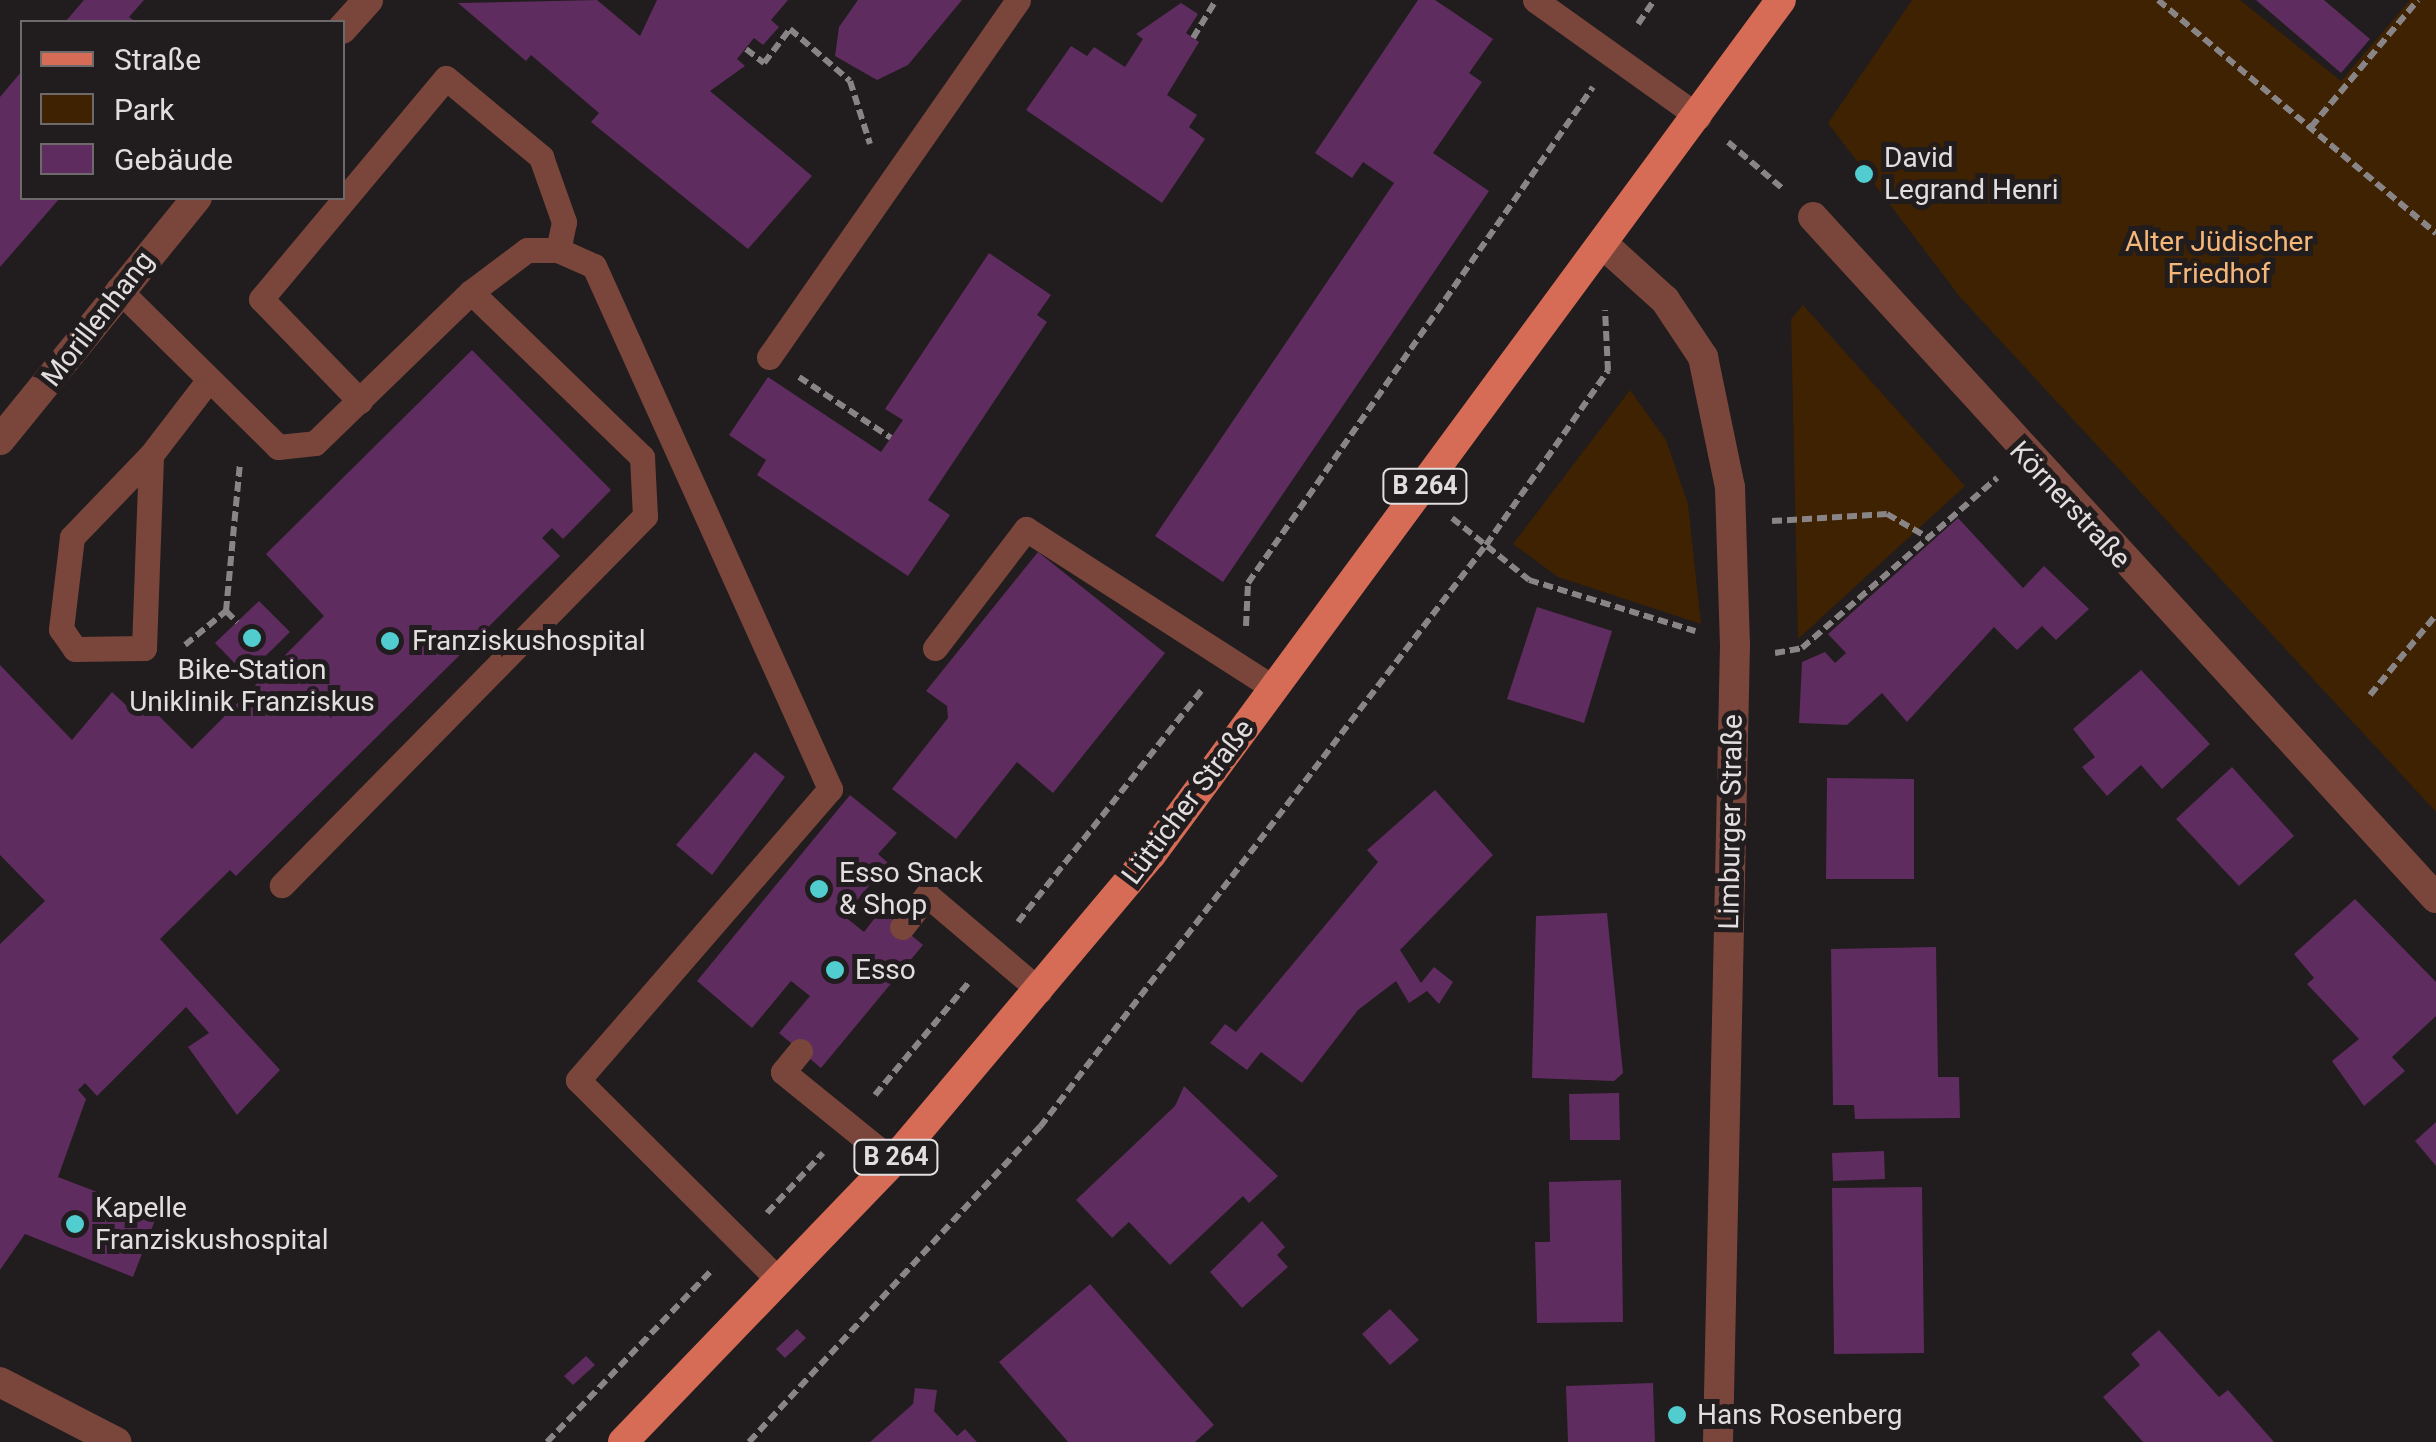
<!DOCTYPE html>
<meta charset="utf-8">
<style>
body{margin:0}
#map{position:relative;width:2436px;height:1442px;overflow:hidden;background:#211c1d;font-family:Roboto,sans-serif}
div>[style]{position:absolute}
.green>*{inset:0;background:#3e2202}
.building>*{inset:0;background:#5f2c5f}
.path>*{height:6px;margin-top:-3px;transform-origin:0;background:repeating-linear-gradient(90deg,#898586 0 10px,transparent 0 15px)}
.lane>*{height:25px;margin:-12.5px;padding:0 12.5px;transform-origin:12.5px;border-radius:12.5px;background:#7a463b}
.street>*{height:30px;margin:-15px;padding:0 15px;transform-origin:15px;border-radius:15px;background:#7a463b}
.primary>*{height:30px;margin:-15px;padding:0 15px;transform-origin:15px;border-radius:15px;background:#d66b56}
.dots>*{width:28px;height:28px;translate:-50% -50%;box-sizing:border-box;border:5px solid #211c1d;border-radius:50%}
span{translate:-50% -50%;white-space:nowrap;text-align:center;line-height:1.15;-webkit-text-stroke:10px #211c1d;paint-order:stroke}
.shield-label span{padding:2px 8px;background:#211c1d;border:2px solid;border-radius:8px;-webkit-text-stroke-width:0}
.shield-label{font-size:25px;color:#e2dedf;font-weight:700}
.poi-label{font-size:28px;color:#e2dedf}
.left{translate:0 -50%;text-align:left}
.park-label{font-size:28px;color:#f5b779}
.street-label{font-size:28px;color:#e2dedf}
.legend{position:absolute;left:20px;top:20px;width:325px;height:180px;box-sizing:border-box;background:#211c1d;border:2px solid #6e6a6b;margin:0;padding:12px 18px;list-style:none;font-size:30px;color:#e2dedf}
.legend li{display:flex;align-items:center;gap:20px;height:50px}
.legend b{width:50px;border:2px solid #6e6a6b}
</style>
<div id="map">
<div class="green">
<i style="clip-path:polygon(1912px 0,2240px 0,2341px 81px,2410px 0,2436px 0,2436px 812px,1960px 297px,1828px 123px)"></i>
<i style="clip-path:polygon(1803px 305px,1965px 486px,1798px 639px,1791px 319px)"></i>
<i style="clip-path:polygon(1630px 390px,1666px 440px,1688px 504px,1701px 624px,1558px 577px,1513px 544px)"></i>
</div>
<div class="building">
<i style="clip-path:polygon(84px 0,144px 0,129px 17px,136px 22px,65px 22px)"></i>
<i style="clip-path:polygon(597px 0,640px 36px,657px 0,788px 0,771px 20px,779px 27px,763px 45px,754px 38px,737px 59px,745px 66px,710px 91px,812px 176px,748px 249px,591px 122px,599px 113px,531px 55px,526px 61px,458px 3px)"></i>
<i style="clip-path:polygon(858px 0,962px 0,908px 65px,877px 80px,835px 56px,839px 27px)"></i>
<i style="clip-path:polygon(1418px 0,1435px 0,1493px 39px,1469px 73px,1482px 82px,1433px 153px,1489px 191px,1223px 582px,1155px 536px,1394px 183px,1363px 162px,1352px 178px,1315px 153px)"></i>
<i style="clip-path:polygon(2256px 0,2324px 0,2370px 39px,2341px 73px)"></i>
<i style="clip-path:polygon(1181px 3px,1198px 14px,1186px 33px,1199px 42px,1167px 95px,1197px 115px,1189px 127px,1205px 139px,1162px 203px,1026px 110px,1071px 46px,1087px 56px,1094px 47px,1125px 67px,1143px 39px,1136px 34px)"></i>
<i style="clip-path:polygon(22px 71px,22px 198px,60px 198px,0 267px,0 97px)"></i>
<i style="clip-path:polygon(989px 253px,1051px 295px,1037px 315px,1047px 322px,928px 500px,950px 515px,908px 576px,757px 475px,766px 460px,729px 435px,768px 377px,881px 452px,903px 420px,885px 409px)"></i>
<i style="clip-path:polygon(472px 350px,611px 490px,563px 539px,552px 528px,542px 538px,560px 556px,236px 876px,230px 870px,160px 939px,280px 1070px,237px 1115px,188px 1047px,209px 1033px,186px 1007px,97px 1096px,85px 1083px,78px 1090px,86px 1099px,58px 1177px,157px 1215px,133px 1277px,25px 1234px,0 1270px,0 944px,45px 901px,0 855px,0 665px,72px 740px,112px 692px,128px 707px,140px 697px,192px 749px,324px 616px,266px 554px)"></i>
<i style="clip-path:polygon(1958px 518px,2023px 588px,2044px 566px,2089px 609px,2056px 640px,2042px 626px,2017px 650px,1994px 627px,1907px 722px,1882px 693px,1847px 725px,1799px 723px,1802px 662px,1825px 652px,1835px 663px,1846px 653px,1828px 634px)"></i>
<i style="clip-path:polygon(1038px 552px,1165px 653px,1053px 793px,1017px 762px,956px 839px,892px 789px,948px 718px,947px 706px,926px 691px)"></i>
<i style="clip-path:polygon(259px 601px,290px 632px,246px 675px,215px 643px)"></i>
<i style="clip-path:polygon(1537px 607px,1612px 631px,1584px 723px,1507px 699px)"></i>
<i style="clip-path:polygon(2141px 670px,2210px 744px,2162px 789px,2141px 765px,2107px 796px,2082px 767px,2095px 757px,2073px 729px)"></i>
<i style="clip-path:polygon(755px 752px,785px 777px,712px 875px,676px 845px)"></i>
<i style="clip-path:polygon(2232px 767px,2294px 836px,2239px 886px,2176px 819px)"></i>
<i style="clip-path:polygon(1827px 778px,1914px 779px,1914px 879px,1826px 879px)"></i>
<i style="clip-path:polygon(1435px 790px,1493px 855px,1400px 950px,1421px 983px,1434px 967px,1453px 982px,1439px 1004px,1427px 991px,1409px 1003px,1396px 981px,1358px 1010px,1302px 1083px,1261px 1052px,1247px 1070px,1210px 1043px,1225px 1024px,1236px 1032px,1378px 862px,1367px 850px)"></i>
<i style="clip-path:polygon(850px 795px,897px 833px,878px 854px,888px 863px,844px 916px,864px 932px,881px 910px,923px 945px,821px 1068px,779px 1033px,810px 996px,791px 981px,752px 1028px,697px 981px)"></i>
<i style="clip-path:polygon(2355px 899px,2436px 982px,2436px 1016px,2392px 1057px,2405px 1071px,2364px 1106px,2332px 1061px,2359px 1039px,2307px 984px,2314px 978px,2294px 954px)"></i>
<i style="clip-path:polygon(1607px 913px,1623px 1073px,1614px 1081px,1532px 1078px,1536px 916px)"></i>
<i style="clip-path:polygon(1936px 947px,1938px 1077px,1959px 1077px,1960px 1118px,1855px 1119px,1854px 1105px,1833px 1105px,1831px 949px)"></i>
<i style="clip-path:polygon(1184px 1086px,1278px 1176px,1249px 1203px,1243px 1196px,1170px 1265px,1129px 1222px,1112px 1238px,1076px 1200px,1175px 1106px)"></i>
<i style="clip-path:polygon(1619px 1093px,1620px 1140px,1570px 1140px,1569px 1094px)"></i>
<i style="clip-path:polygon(2436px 1122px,2436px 1166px,2415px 1141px)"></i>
<i style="clip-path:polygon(1884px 1151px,1885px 1179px,1833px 1181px,1832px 1153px)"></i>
<i style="clip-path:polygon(1621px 1180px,1623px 1322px,1537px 1323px,1535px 1242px,1550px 1242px,1549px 1182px)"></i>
<i style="clip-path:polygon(1922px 1187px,1924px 1353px,1834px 1354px,1832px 1188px)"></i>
<i style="clip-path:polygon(1262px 1221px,1285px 1247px,1277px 1255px,1288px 1267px,1242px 1308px,1210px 1272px)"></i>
<i style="clip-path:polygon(1090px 1284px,1214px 1425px,1195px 1442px,1068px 1442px,999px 1362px)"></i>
<i style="clip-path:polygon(1390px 1309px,1419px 1340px,1390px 1365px,1362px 1334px)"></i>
<i style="clip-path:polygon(797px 1329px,806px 1338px,785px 1358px,776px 1349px)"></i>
<i style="clip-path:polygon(2159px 1330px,2219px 1397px,2228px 1390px,2274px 1442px,2143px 1442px,2103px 1397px,2140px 1365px,2131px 1354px)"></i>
<i style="clip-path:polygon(586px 1356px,595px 1365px,573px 1385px,564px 1376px)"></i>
<i style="clip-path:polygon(1653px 1383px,1655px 1442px,1568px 1442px,1566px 1386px)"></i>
<i style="clip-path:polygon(915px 1388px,937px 1390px,934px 1411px,957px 1436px,965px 1429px,977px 1442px,870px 1442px,913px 1404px)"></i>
</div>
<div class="path">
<i style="left:2158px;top:0;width:363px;rotate:40deg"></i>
<i style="left:1638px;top:24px;width:29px;rotate:-56deg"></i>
<i style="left:1193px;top:38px;width:44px;rotate:-58.8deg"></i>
<i style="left:746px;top:49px;width:23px;rotate:38deg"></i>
<i style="left:764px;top:63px;width:43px;rotate:-52.6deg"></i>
<i style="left:790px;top:29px;width:79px;rotate:40.9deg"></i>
<i style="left:850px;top:81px;width:66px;rotate:72.4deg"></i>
<i style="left:2311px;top:127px;width:166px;rotate:-49.9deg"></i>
<i style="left:1728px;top:142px;width:72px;rotate:40.5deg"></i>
<i style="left:799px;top:377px;width:110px;rotate:33.5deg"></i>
<i style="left:1452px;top:518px;width:99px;rotate:38.8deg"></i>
<i style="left:1529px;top:580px;width:174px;rotate:17.1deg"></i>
<i style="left:1772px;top:521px;width:115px;rotate:-3.5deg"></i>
<i style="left:1887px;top:514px;width:46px;rotate:29.9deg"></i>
<i style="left:226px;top:611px;width:16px;rotate:45deg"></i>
<i style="left:1246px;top:626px;width:43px;rotate:-87.3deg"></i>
<i style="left:1248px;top:583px;width:604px;rotate:-55.18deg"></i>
<i style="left:185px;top:645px;width:53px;rotate:-39.7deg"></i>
<i style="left:226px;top:611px;width:149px;rotate:-84.6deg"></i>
<i style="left:1775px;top:653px;width:27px;rotate:-10deg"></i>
<i style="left:1802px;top:648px;width:259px;rotate:-41.1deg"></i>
<i style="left:2370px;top:695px;width:104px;rotate:-50.5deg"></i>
<i style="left:1018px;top:922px;width:298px;rotate:-51.6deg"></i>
<i style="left:875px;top:1095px;width:147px;rotate:-50.2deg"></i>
<i style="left:767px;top:1213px;width:82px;rotate:-47deg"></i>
<i style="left:547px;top:1442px;width:240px;rotate:-46.2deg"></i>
<i style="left:749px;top:1442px;width:429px;rotate:-47.3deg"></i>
<i style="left:1040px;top:1127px;width:733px;rotate:-52.54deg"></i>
<i style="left:1486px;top:545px;width:213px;rotate:-55deg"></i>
<i style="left:1608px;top:371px;width:61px;rotate:-92.8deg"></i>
</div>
<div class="lane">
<i style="left:1535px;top:0;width:201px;rotate:35.5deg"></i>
<i style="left:118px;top:289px;width:225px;rotate:44.6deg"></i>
<i style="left:278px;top:447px;width:37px;rotate:-6deg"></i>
<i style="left:315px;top:443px;width:217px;rotate:-44.1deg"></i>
<i style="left:471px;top:292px;width:238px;rotate:44deg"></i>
<i style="left:642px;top:457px;width:59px;rotate:87.1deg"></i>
<i style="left:645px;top:516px;width:518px;rotate:134.53deg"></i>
<i style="left:471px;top:292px;width:70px;rotate:-36.9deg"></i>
<i style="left:527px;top:250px;width:31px"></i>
<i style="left:558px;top:250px;width:39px;rotate:24deg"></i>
<i style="left:594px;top:266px;width:574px;rotate:65.71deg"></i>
<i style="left:830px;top:789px;width:385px;rotate:130.9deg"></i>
<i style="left:578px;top:1080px;width:284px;rotate:44.9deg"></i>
<i style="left:769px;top:357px;width:435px;rotate:-55.1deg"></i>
<i style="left:360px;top:401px;width:142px;rotate:-134.1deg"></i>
<i style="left:261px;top:299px;width:288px;rotate:-50.1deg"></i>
<i style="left:446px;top:78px;width:124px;rotate:39.7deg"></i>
<i style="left:541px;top:157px;width:69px;rotate:70.5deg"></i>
<i style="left:564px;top:222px;width:29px;rotate:102deg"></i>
<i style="left:151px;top:455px;width:114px;rotate:133.9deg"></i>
<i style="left:72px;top:537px;width:93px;rotate:96.8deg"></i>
<i style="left:61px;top:629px;width:24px;rotate:55deg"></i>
<i style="left:75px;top:649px;width:69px;rotate:-0.8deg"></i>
<i style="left:144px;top:648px;width:193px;rotate:-87.9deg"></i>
<i style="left:151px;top:455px;width:92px;rotate:-52.5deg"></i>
<i style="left:935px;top:648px;width:150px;rotate:-52.6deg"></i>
<i style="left:1026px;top:529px;width:295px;rotate:32.7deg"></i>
<i style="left:902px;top:927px;width:41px;rotate:-52deg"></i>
<i style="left:927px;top:895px;width:148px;rotate:40.3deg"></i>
<i style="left:800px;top:1051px;width:27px;rotate:129deg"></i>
<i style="left:783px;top:1072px;width:141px;rotate:39deg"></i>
</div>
<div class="street">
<i style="left:342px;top:29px;width:39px;rotate:-48deg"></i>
<i style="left:1813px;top:217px;width:923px;rotate:47.55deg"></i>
<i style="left:1603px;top:244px;width:84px;rotate:42.1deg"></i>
<i style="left:1665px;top:300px;width:69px;rotate:56.3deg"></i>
<i style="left:1703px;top:357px;width:133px;rotate:78.3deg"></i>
<i style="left:1730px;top:487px;width:157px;rotate:88.2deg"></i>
<i style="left:1735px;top:644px;width:798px;rotate:91.22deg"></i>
<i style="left:0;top:440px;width:312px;rotate:-50.9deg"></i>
<i style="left:0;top:1382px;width:131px;rotate:27.3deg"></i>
</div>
<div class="primary">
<i style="left:623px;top:1442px;width:390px;rotate:-46.1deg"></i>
<i style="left:893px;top:1161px;width:400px;rotate:-49.9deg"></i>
<i style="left:1151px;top:855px;width:1062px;rotate:-53.62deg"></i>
</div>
<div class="dots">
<i style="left:1864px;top:174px;background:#52cdcf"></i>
<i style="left:252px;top:638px;background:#52cdcf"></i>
<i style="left:390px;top:641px;background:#52cdcf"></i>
<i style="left:819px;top:889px;background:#52cdcf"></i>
<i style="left:835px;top:970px;background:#52cdcf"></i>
<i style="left:75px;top:1224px;background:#52cdcf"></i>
<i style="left:1677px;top:1415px;background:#52cdcf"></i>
</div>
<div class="shield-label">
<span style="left:1425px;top:486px">B 264</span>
<span style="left:896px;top:1157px">B 264</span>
</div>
<div class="poi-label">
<span class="left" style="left:1884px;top:174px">David<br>Legrand Henri</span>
<span class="left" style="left:412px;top:641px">Franziskushospital</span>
<span style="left:252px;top:686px">Bike-Station<br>Uniklinik Franziskus</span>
<span class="left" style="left:839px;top:889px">Esso Snack<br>&amp; Shop</span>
<span class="left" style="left:855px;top:970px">Esso</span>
<span class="left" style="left:95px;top:1224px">Kapelle<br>Franziskushospital</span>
<span class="left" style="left:1697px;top:1415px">Hans Rosenberg</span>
</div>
<div class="park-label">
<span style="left:2219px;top:258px">Alter Jüdischer<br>Friedhof</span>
</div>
<div class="street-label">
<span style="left:98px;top:319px;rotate:-52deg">Morillenhang</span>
<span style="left:2070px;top:505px;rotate:47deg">Körnerstraße</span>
<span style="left:1188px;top:802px;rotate:-53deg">Lütticher Straße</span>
<span style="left:1731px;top:822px;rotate:-89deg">Limburger Straße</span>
</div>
<ul class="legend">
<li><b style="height:12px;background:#d66b56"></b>Straße</li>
<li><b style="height:28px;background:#3e2202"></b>Park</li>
<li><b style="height:28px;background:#5f2c5f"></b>Gebäude</li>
</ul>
</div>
